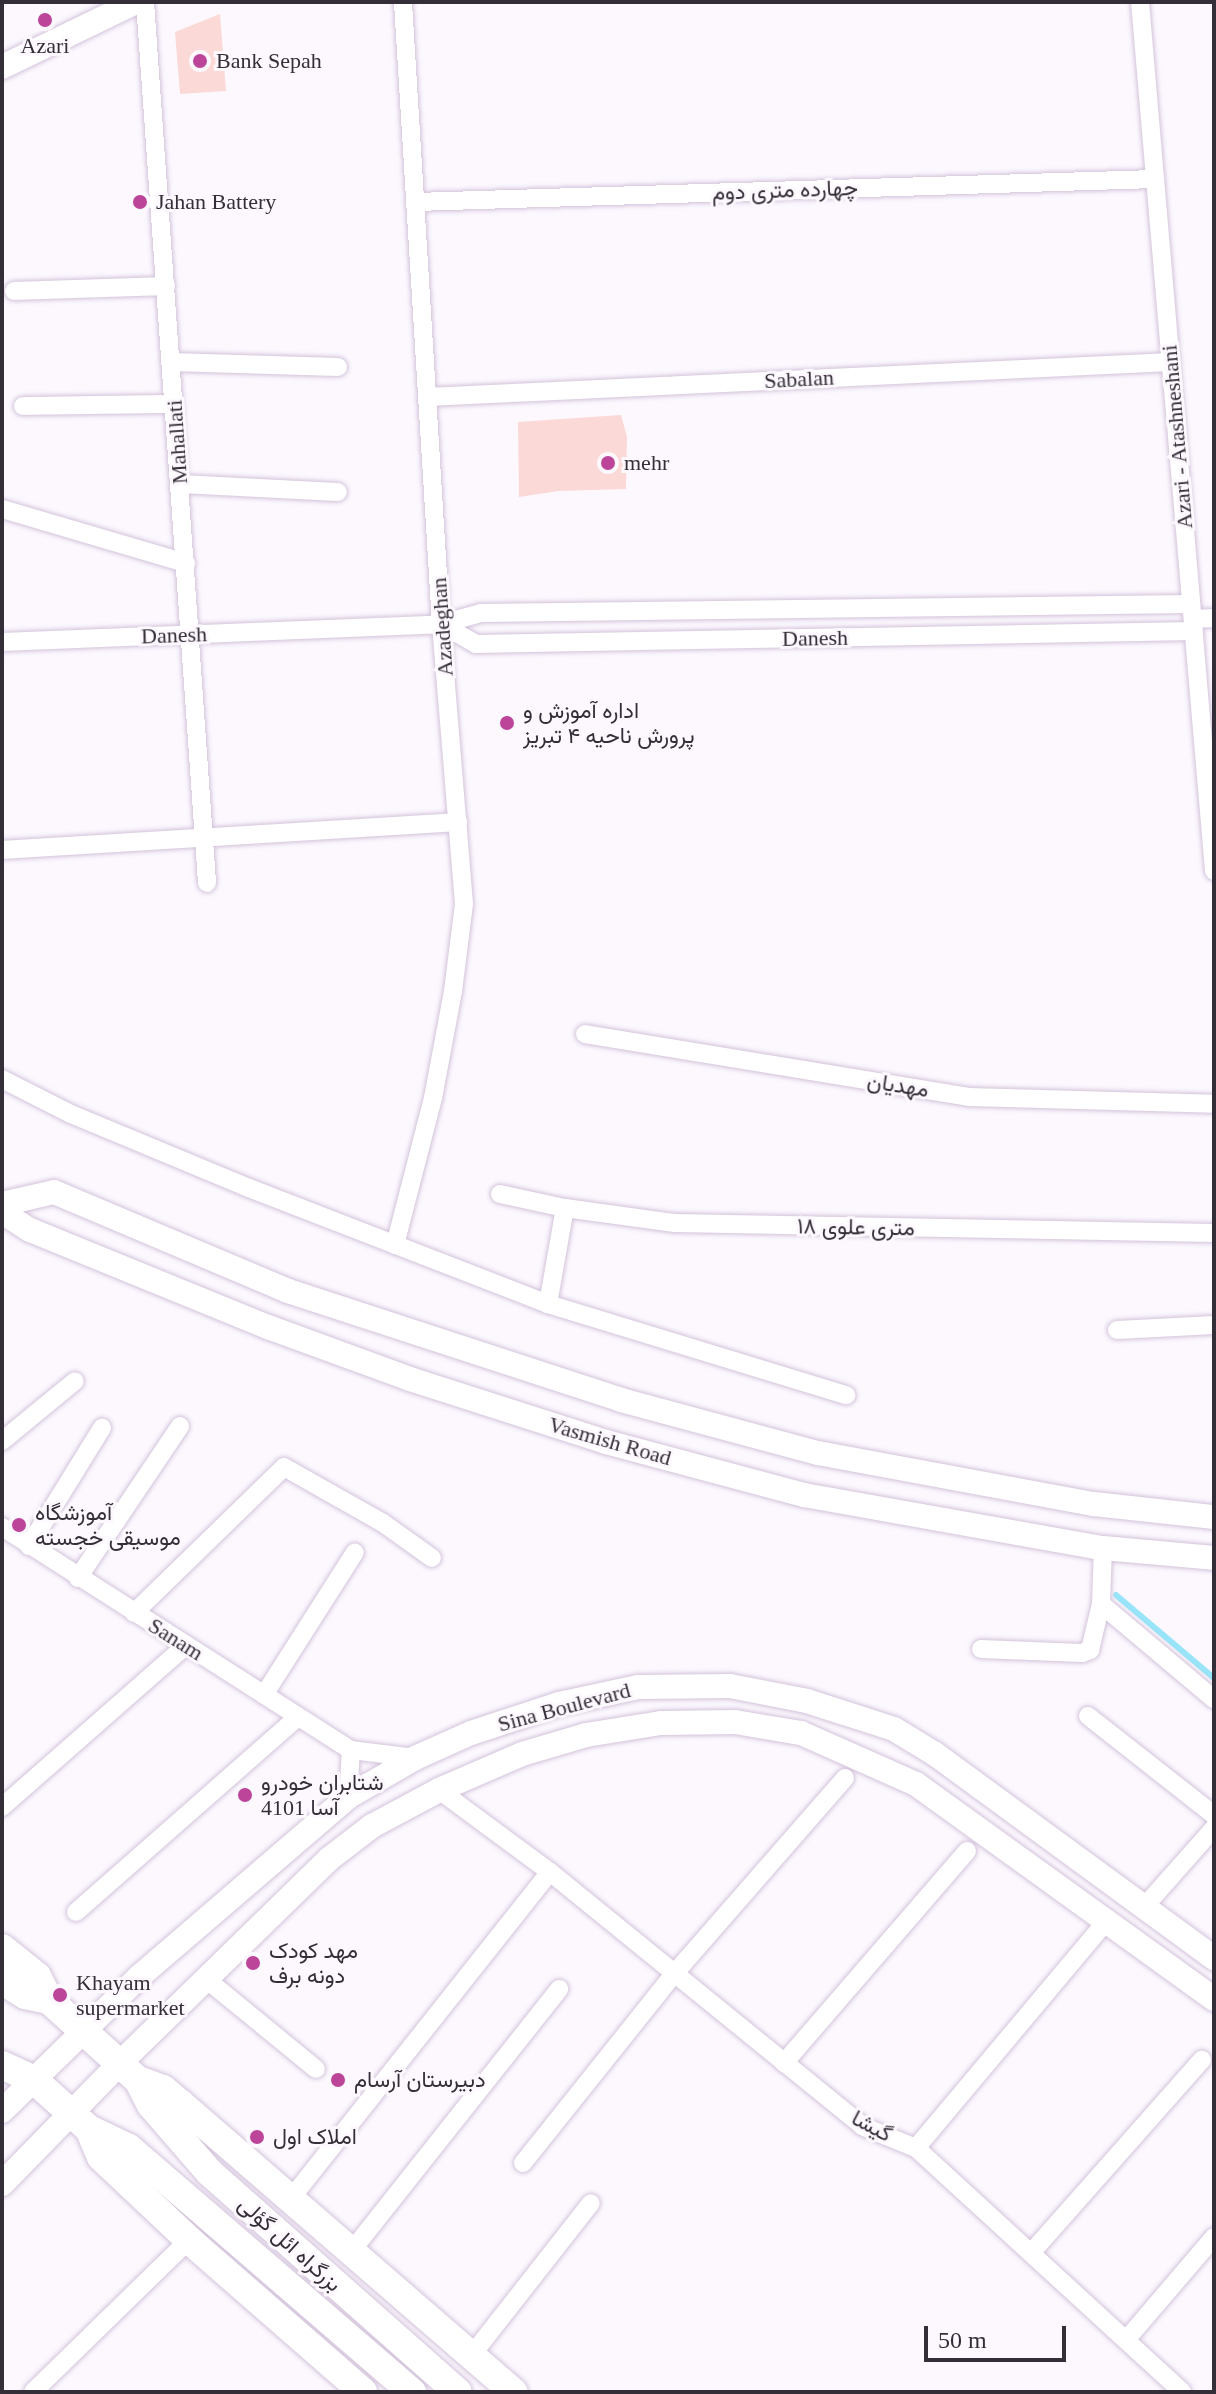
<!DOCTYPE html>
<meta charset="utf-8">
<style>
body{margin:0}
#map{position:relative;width:1216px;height:2394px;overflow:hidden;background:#fcf8fe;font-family:"Times New Roman",Vazirmatn,serif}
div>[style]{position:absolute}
.stream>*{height:6px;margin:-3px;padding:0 3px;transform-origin:3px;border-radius:3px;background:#98e4f8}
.building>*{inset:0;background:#fbd9d7}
.roads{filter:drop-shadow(0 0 2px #d3c3db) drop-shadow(0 0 2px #d3c3db)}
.minor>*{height:18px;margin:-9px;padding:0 9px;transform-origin:9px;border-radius:9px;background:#fff}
.major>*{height:24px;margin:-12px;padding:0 12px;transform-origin:12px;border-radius:12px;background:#fff}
.highway>*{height:28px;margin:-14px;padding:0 14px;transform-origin:14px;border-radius:14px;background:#fff}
.dots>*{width:22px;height:22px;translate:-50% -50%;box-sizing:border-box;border:4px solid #fcf8fe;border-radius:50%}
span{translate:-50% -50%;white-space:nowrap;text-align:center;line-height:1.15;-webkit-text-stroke:6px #fcf8fe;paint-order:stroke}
.poi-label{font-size:22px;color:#342e38}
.left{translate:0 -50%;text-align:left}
.street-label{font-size:22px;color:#342e38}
.frame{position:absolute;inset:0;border:4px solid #342e38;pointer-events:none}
.scale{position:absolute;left:924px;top:2326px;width:142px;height:36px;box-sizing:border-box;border:4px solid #342e38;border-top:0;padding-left:10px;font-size:24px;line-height:28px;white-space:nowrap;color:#342e38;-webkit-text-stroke:6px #fcf8fe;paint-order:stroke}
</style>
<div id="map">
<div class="stream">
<i style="left:1116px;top:1595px;width:128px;rotate:40.3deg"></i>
</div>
<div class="building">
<i style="clip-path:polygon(220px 14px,226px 91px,180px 94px,175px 32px)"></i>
<i style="clip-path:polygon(621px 415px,627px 437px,626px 489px,558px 491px,519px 497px,518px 422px)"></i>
</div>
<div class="roads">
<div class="minor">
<i style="left:145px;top:2px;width:883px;rotate:85.97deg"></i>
<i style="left:1140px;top:2px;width:872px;rotate:85.13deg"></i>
<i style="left:415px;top:202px;width:740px;rotate:-1.78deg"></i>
<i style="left:14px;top:291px;width:152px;rotate:-1.9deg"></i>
<i style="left:171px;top:362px;width:167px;rotate:1.7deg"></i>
<i style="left:427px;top:397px;width:745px;rotate:-2.69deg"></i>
<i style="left:23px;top:406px;width:151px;rotate:-0.8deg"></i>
<i style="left:180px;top:484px;width:158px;rotate:2.9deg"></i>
<i style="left:2px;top:509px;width:192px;rotate:16.4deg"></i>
<i style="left:1193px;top:619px;width:21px;rotate:-3deg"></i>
<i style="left:441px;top:624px;width:40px;rotate:29.7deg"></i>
<i style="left:476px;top:644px;width:718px;rotate:-1.04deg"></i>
<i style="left:2px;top:642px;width:439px;rotate:-2.3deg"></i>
<i style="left:441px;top:624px;width:41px;rotate:-15.4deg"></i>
<i style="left:481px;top:613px;width:710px;rotate:-0.73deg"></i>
<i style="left:2px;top:850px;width:457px;rotate:-3.5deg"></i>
<i style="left:585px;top:1034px;width:389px;rotate:9.3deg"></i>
<i style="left:969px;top:1097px;width:245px;rotate:1.6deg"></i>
<i style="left:2px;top:1079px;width:77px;rotate:26.9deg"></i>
<i style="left:71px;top:1114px;width:193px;rotate:22.6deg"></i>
<i style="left:249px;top:1188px;width:321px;rotate:21.2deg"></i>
<i style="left:548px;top:1304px;width:312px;rotate:17deg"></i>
<i style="left:500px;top:1194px;width:66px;rotate:12.2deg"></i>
<i style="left:565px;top:1208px;width:111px;rotate:7.8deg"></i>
<i style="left:675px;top:1223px;width:539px;rotate:1.06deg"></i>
<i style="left:395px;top:1245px;width:152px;rotate:-75.5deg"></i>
<i style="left:433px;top:1098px;width:109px;rotate:-79.4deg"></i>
<i style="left:453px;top:991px;width:88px;rotate:-82.8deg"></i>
<i style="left:464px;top:904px;width:281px;rotate:-94.7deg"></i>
<i style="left:441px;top:624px;width:623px;rotate:-93.5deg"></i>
<i style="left:548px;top:1304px;width:97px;rotate:-80deg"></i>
<i style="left:1117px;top:1330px;width:97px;rotate:-3deg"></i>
<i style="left:2px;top:1441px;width:94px;rotate:-39.4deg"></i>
<i style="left:2px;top:1527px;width:414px;rotate:32.6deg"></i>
<i style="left:351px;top:1750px;width:64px;rotate:7.1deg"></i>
<i style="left:29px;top:1546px;width:139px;rotate:-58.3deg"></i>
<i style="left:78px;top:1578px;width:183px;rotate:-56.1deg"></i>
<i style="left:1101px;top:1604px;width:148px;rotate:40.1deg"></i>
<i style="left:134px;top:1613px;width:209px;rotate:-44.2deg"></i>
<i style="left:284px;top:1467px;width:114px;rotate:29.5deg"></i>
<i style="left:383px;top:1523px;width:60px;rotate:35.5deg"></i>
<i style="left:981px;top:1649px;width:101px;rotate:2.3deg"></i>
<i style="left:1082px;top:1653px;width:9px;rotate:-21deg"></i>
<i style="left:1090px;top:1650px;width:47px;rotate:-76.6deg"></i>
<i style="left:1101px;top:1604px;width:56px;rotate:-88deg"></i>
<i style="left:264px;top:1695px;width:169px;rotate:-57.5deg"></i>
<i style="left:1088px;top:1716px;width:160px;rotate:38.2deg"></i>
<i style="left:439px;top:1790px;width:138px;rotate:36.5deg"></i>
<i style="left:550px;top:1872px;width:402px;rotate:39.1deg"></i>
<i style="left:862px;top:2126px;width:58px;rotate:22.2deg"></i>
<i style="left:916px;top:2148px;width:361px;rotate:42.5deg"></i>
<i style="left:342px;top:1803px;width:19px;rotate:-69deg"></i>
<i style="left:349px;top:1785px;width:35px;rotate:-87deg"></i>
<i style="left:2px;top:1807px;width:244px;rotate:-41.3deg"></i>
<i style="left:1145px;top:1906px;width:104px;rotate:-48.5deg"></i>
<i style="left:76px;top:1912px;width:295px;rotate:-41.3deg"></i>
<i style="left:206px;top:1979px;width:142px;rotate:39.3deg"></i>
<i style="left:784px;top:2063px;width:280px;rotate:-49.2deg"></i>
<i style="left:916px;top:2148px;width:299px;rotate:-50deg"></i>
<i style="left:523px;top:2163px;width:242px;rotate:-51.4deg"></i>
<i style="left:674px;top:1974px;width:260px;rotate:-48.9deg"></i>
<i style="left:289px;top:2201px;width:420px;rotate:-51.6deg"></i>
<i style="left:350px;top:2253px;width:337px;rotate:-51.6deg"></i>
<i style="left:1031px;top:2253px;width:258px;rotate:-48.5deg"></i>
<i style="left:1126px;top:2340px;width:135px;rotate:-49.5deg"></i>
<i style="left:471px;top:2356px;width:194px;rotate:-51.9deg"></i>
<i style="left:33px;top:2392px;width:218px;rotate:-44.3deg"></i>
</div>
<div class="major">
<i style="left:2px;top:67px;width:149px;rotate:-25.9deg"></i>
<i style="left:2px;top:1204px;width:53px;rotate:-13deg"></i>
<i style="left:54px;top:1192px;width:254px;rotate:22.9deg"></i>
<i style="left:288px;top:1291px;width:350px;rotate:18.1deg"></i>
<i style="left:621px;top:1400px;width:204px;rotate:15.1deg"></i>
<i style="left:818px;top:1453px;width:281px;rotate:10.5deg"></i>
<i style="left:1094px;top:1504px;width:121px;rotate:6.2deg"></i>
<i style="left:2px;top:1212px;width:33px;rotate:33deg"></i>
<i style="left:30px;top:1230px;width:257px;rotate:22.2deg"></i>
<i style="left:268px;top:1327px;width:151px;rotate:20.1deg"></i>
<i style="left:410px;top:1379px;width:206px;rotate:17.8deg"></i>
<i style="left:606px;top:1442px;width:205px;rotate:15deg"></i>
<i style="left:804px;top:1495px;width:304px;rotate:10.1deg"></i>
<i style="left:1103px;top:1548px;width:111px;rotate:5.1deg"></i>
<i style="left:2px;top:2111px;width:193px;rotate:-44.4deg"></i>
<i style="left:140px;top:1976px;width:274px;rotate:-40.7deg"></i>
<i style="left:348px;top:1797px;width:78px;rotate:-30.2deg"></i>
<i style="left:415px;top:1758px;width:61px;rotate:-24.1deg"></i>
<i style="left:471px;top:1733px;width:93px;rotate:-18.2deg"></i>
<i style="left:559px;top:1704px;width:81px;rotate:-12.1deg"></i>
<i style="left:638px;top:1687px;width:92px;rotate:-0.6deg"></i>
<i style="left:730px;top:1686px;width:78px;rotate:11deg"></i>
<i style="left:807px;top:1701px;width:91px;rotate:17.8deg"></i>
<i style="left:894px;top:1729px;width:48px;rotate:31.4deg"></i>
<i style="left:935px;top:1754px;width:346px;rotate:36.2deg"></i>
<i style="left:2px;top:2184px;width:169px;rotate:-45.7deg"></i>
<i style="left:120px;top:2063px;width:292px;rotate:-44.3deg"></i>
<i style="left:329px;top:1859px;width:54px;rotate:-37.5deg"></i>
<i style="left:372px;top:1826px;width:76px;rotate:-28.2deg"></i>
<i style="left:439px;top:1790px;width:90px;rotate:-23.4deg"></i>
<i style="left:522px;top:1754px;width:67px;rotate:-16.5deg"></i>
<i style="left:586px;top:1735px;width:76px;rotate:-9.1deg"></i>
<i style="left:661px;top:1723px;width:74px;rotate:-0.8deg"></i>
<i style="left:735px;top:1722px;width:67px;rotate:9.5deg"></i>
<i style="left:801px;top:1733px;width:126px;rotate:23.9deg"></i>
<i style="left:916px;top:1784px;width:367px;rotate:35.8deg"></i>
</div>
<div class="highway">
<i style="left:2px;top:1948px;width:45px;rotate:38.7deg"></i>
<i style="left:37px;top:1976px;width:27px;rotate:63deg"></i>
<i style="left:49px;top:2000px;width:120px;rotate:42deg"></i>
<i style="left:138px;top:2080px;width:27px;rotate:20deg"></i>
<i style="left:163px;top:2089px;width:23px;rotate:40deg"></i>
<i style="left:181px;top:2104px;width:440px;rotate:40.9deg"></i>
<i style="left:2px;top:1981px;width:27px;rotate:31deg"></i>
<i style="left:25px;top:1995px;width:25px;rotate:12deg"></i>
<i style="left:2px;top:2065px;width:35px;rotate:25deg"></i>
<i style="left:34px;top:2080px;width:74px;rotate:41.7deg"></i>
<i style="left:89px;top:2129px;width:30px;rotate:67deg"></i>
<i style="left:101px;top:2157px;width:121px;rotate:43.3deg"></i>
<i style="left:189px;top:2240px;width:231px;rotate:41.1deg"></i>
<i style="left:138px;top:2080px;width:28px;rotate:63deg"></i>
<i style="left:151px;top:2105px;width:89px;rotate:49.1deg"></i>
<i style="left:209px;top:2172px;width:332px;rotate:41.5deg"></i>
<i style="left:89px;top:2129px;width:44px;rotate:25.4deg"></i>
<i style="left:129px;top:2148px;width:374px;rotate:40.8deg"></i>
</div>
</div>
<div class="dots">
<i style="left:45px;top:20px;background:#bc459a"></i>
<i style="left:200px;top:61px;background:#bc459a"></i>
<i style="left:140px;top:202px;background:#bc459a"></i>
<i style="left:608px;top:463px;background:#bc459a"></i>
<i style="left:507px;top:723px;background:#bc459a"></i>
<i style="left:19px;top:1525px;background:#bc459a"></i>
<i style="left:245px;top:1795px;background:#bc459a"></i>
<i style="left:253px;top:1963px;background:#bc459a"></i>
<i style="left:60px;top:1995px;background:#bc459a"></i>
<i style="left:338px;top:2080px;background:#bc459a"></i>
<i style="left:257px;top:2137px;background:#bc459a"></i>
</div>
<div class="poi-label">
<span style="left:45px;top:46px">Azari</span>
<span class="left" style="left:216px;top:61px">Bank Sepah</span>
<span class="left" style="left:156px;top:202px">Jahan Battery</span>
<span class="left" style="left:624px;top:463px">mehr</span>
<span class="left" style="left:523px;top:723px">اداره آموزش و<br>پرورش ناحیه ۴ تبریز</span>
<span class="left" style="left:35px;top:1525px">آموزشگاه<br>موسیقی خجسته</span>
<span class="left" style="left:261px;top:1795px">شتابران خودرو<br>4101 آسا</span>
<span class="left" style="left:269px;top:1963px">مهد کودک<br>دونه برف</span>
<span class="left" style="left:76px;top:1995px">Khayam<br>supermarket</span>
<span class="left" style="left:354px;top:2080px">دبیرستان آرسام</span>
<span class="left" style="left:273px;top:2137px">املاک اول</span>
</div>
<div class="street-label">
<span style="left:785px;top:190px;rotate:-2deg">چهارده متری دوم</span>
<span style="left:799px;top:379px;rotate:-3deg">Sabalan</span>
<span style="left:1177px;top:437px;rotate:-95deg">Azari - Atashneshani</span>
<span style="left:177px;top:442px;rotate:-94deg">Mahallati</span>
<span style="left:442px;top:627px;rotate:-94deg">Azadeghan</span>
<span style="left:174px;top:635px;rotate:-2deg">Danesh</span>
<span style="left:815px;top:638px;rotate:-1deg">Danesh</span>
<span style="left:898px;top:1085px;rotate:9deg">مهدیان</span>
<span style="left:856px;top:1227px;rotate:1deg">۱۸ متری علوی</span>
<span style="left:610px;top:1441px;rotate:16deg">Vasmish Road</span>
<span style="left:176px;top:1639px;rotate:32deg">Sanam</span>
<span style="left:564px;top:1707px;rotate:-15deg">Sina Boulevard</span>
<span style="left:872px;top:2126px;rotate:28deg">گیشا</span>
<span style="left:290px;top:2244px;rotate:42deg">بزرگراه ائل گؤلی</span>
</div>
<div class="frame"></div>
<div class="scale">50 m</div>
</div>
